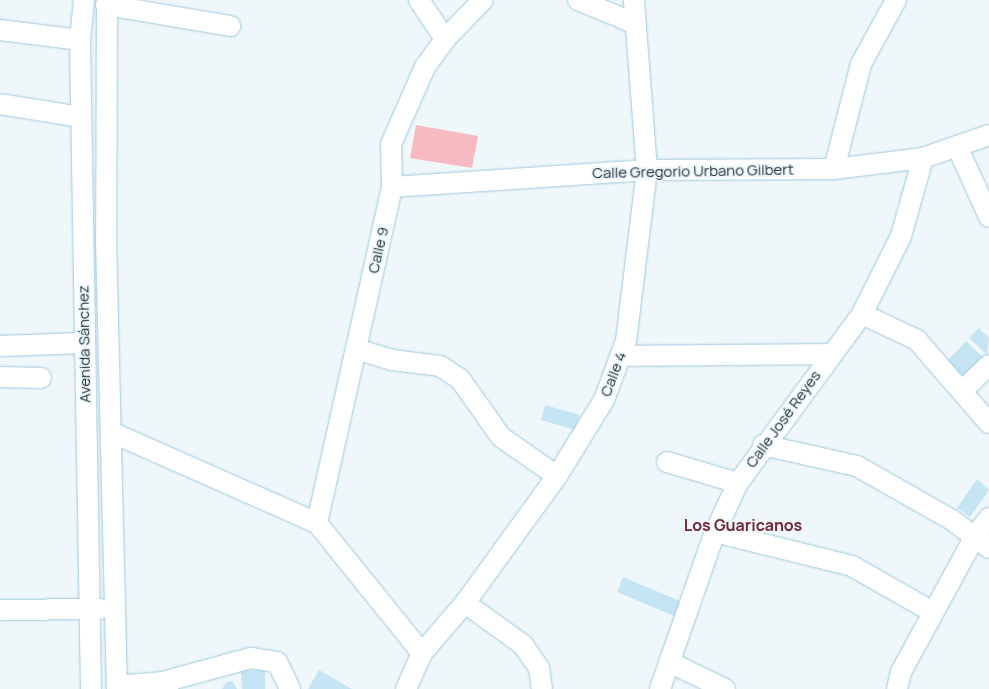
<!DOCTYPE html>
<meta charset="utf-8">
<style>
body{margin:0}
#map{position:relative;width:989px;height:689px;overflow:hidden;background:#eff7fb;font-family:Manrope,sans-serif}
div>[style]{position:absolute}
.green>*{inset:0;background:#f7bac0}
.building>*{inset:0;background:#c5e5f5}
.roads{filter:drop-shadow(0 0 1px #a1c9dc) drop-shadow(0 0 1px #a1c9dc)}
.minor>*{height:20px;margin:-10px;padding:0 10px;transform-origin:10px;border-radius:10px;background:#fff}
span{translate:-50% -50%;white-space:nowrap;text-align:center;line-height:1.15;-webkit-text-stroke:4px #eff7fb;paint-order:stroke}
.street-label{font-size:15px;color:#223239}
.neighbourhood-label{font-size:16px;color:#6f2936;font-weight:700}
</style>
<div id="map">
<div class="green">
<i style="clip-path:polygon(416px 125px,478px 136px,472px 168px,410px 158px)"></i>
</div>
<div class="building">
<i style="clip-path:polygon(979px 328px,989px 338px,987px 355px,969px 338px)"></i>
<i style="clip-path:polygon(966px 341px,984px 358px,965px 378px,947px 361px)"></i>
<i style="clip-path:polygon(545px 405px,580px 415px,576px 430px,541px 420px)"></i>
<i style="clip-path:polygon(977px 479px,989px 490px,970px 517px,957px 508px)"></i>
<i style="clip-path:polygon(623px 577px,680px 601px,674px 616px,617px 592px)"></i>
<i style="clip-path:polygon(265px 670px,265px 689px,242px 689px,241px 671px)"></i>
<i style="clip-path:polygon(319px 670px,352px 689px,308px 689px)"></i>
<i style="clip-path:polygon(232px 681px,237px 689px,222px 689px,226px 682px)"></i>
</div>
<div class="roads">
<div class="minor">
<i style="left:84px;top:0;width:40px;rotate:95.7deg"></i>
<i style="left:80px;top:40px;width:649px;rotate:89.03deg"></i>
<i style="left:107px;top:0;width:240px;rotate:90.2deg"></i>
<i style="left:106px;top:240px;width:449px;rotate:88.6deg"></i>
<i style="left:419px;top:0;width:47px;rotate:56.3deg"></i>
<i style="left:578px;top:0;width:61px;rotate:22.3deg"></i>
<i style="left:106px;top:5px;width:126px;rotate:9.6deg"></i>
<i style="left:0;top:30px;width:81px;rotate:7.1deg"></i>
<i style="left:0;top:104px;width:82px;rotate:9.1deg"></i>
<i style="left:957px;top:146px;width:78px;rotate:65.7deg"></i>
<i style="left:834px;top:169px;width:108px;rotate:-75.6deg"></i>
<i style="left:861px;top:64px;width:73px;rotate:-61.3deg"></i>
<i style="left:392px;top:187px;width:256px;rotate:-3.8deg"></i>
<i style="left:647px;top:170px;width:187px;rotate:-0.3deg"></i>
<i style="left:834px;top:169px;width:90px;rotate:-7deg"></i>
<i style="left:923px;top:158px;width:70px;rotate:-19.2deg"></i>
<i style="left:862px;top:314px;width:61px;rotate:25.3deg"></i>
<i style="left:917px;top:340px;width:110px;rotate:49.1deg"></i>
<i style="left:0;top:346px;width:84px;rotate:-2deg"></i>
<i style="left:356px;top:349px;width:38px;rotate:17deg"></i>
<i style="left:392px;top:360px;width:48px;rotate:7.1deg"></i>
<i style="left:440px;top:366px;width:24px;rotate:33deg"></i>
<i style="left:460px;top:379px;width:71px;rotate:54.7deg"></i>
<i style="left:501px;top:437px;width:68px;rotate:34.9deg"></i>
<i style="left:620px;top:356px;width:210px;rotate:-0.5deg"></i>
<i style="left:0;top:377px;width:41px;rotate:1.4deg"></i>
<i style="left:962px;top:391px;width:37px;rotate:-44deg"></i>
<i style="left:113px;top:433px;width:223px;rotate:23.8deg"></i>
<i style="left:317px;top:523px;width:167px;rotate:51.1deg"></i>
<i style="left:763px;top:445px;width:96px;rotate:12.6deg"></i>
<i style="left:857px;top:466px;width:109px;rotate:29.6deg"></i>
<i style="left:952px;top:520px;width:46px;rotate:37.1deg"></i>
<i style="left:667px;top:462px;width:74px;rotate:16.5deg"></i>
<i style="left:317px;top:523px;width:344px;rotate:-77.4deg"></i>
<i style="left:392px;top:187px;width:43px;rotate:-91.3deg"></i>
<i style="left:391px;top:144px;width:84px;rotate:-66.2deg"></i>
<i style="left:425px;top:67px;width:34px;rotate:-54deg"></i>
<i style="left:445px;top:39px;width:54px;rotate:-45.7deg"></i>
<i style="left:715px;top:532px;width:141px;rotate:13.9deg"></i>
<i style="left:852px;top:566px;width:93px;rotate:29.6deg"></i>
<i style="left:465px;top:603px;width:72px;rotate:35.9deg"></i>
<i style="left:523px;top:645px;width:28px;rotate:55deg"></i>
<i style="left:539px;top:668px;width:21px;rotate:82deg"></i>
<i style="left:0;top:610px;width:100px;rotate:-0.6deg"></i>
<i style="left:669px;top:662px;width:62px;rotate:25.7deg"></i>
<i style="left:163px;top:682px;width:91px;rotate:-15.3deg"></i>
<i style="left:251px;top:658px;width:26px;rotate:9deg"></i>
<i style="left:277px;top:662px;width:30px;rotate:64deg"></i>
<i style="left:117px;top:686px;width:46px;rotate:-5deg"></i>
<i style="left:163px;top:682px;width:9px;rotate:54deg"></i>
<i style="left:406px;top:689px;width:39px;rotate:-66deg"></i>
<i style="left:422px;top:653px;width:66px;rotate:-49.3deg"></i>
<i style="left:465px;top:603px;width:157px;rotate:-54.1deg"></i>
<i style="left:557px;top:476px;width:89px;rotate:-58.3deg"></i>
<i style="left:604px;top:400px;width:63px;rotate:-69.6deg"></i>
<i style="left:626px;top:341px;width:172px;rotate:-83deg"></i>
<i style="left:647px;top:170px;width:170px;rotate:-94.4deg"></i>
<i style="left:660px;top:689px;width:166px;rotate:-70.7deg"></i>
<i style="left:715px;top:532px;width:54px;rotate:-64.9deg"></i>
<i style="left:738px;top:483px;width:210px;rotate:-53.7deg"></i>
<i style="left:862px;top:314px;width:87px;rotate:-63.4deg"></i>
<i style="left:901px;top:236px;width:81px;rotate:-74.2deg"></i>
<i style="left:897px;top:689px;width:17px;rotate:-77deg"></i>
<i style="left:901px;top:672px;width:155px;rotate:-61.4deg"></i>
<i style="left:975px;top:536px;width:23px;rotate:-52deg"></i>
</div>
</div>
<div class="street-label">
<span style="left:693px;top:171px;rotate:-1deg">Calle Gregorio Urbano Gilbert</span>
<span style="left:378px;top:250px;rotate:-77deg">Calle 9</span>
<span style="left:84px;top:344px;rotate:-91deg">Avenida Sánchez</span>
<span style="left:613px;top:374px;rotate:-69deg">Calle 4</span>
<span style="left:783px;top:419px;rotate:-54deg">Calle José Reyes</span>
</div>
<div class="neighbourhood-label">
<span style="left:743px;top:525px">Los Guaricanos</span>
</div>
</div>
